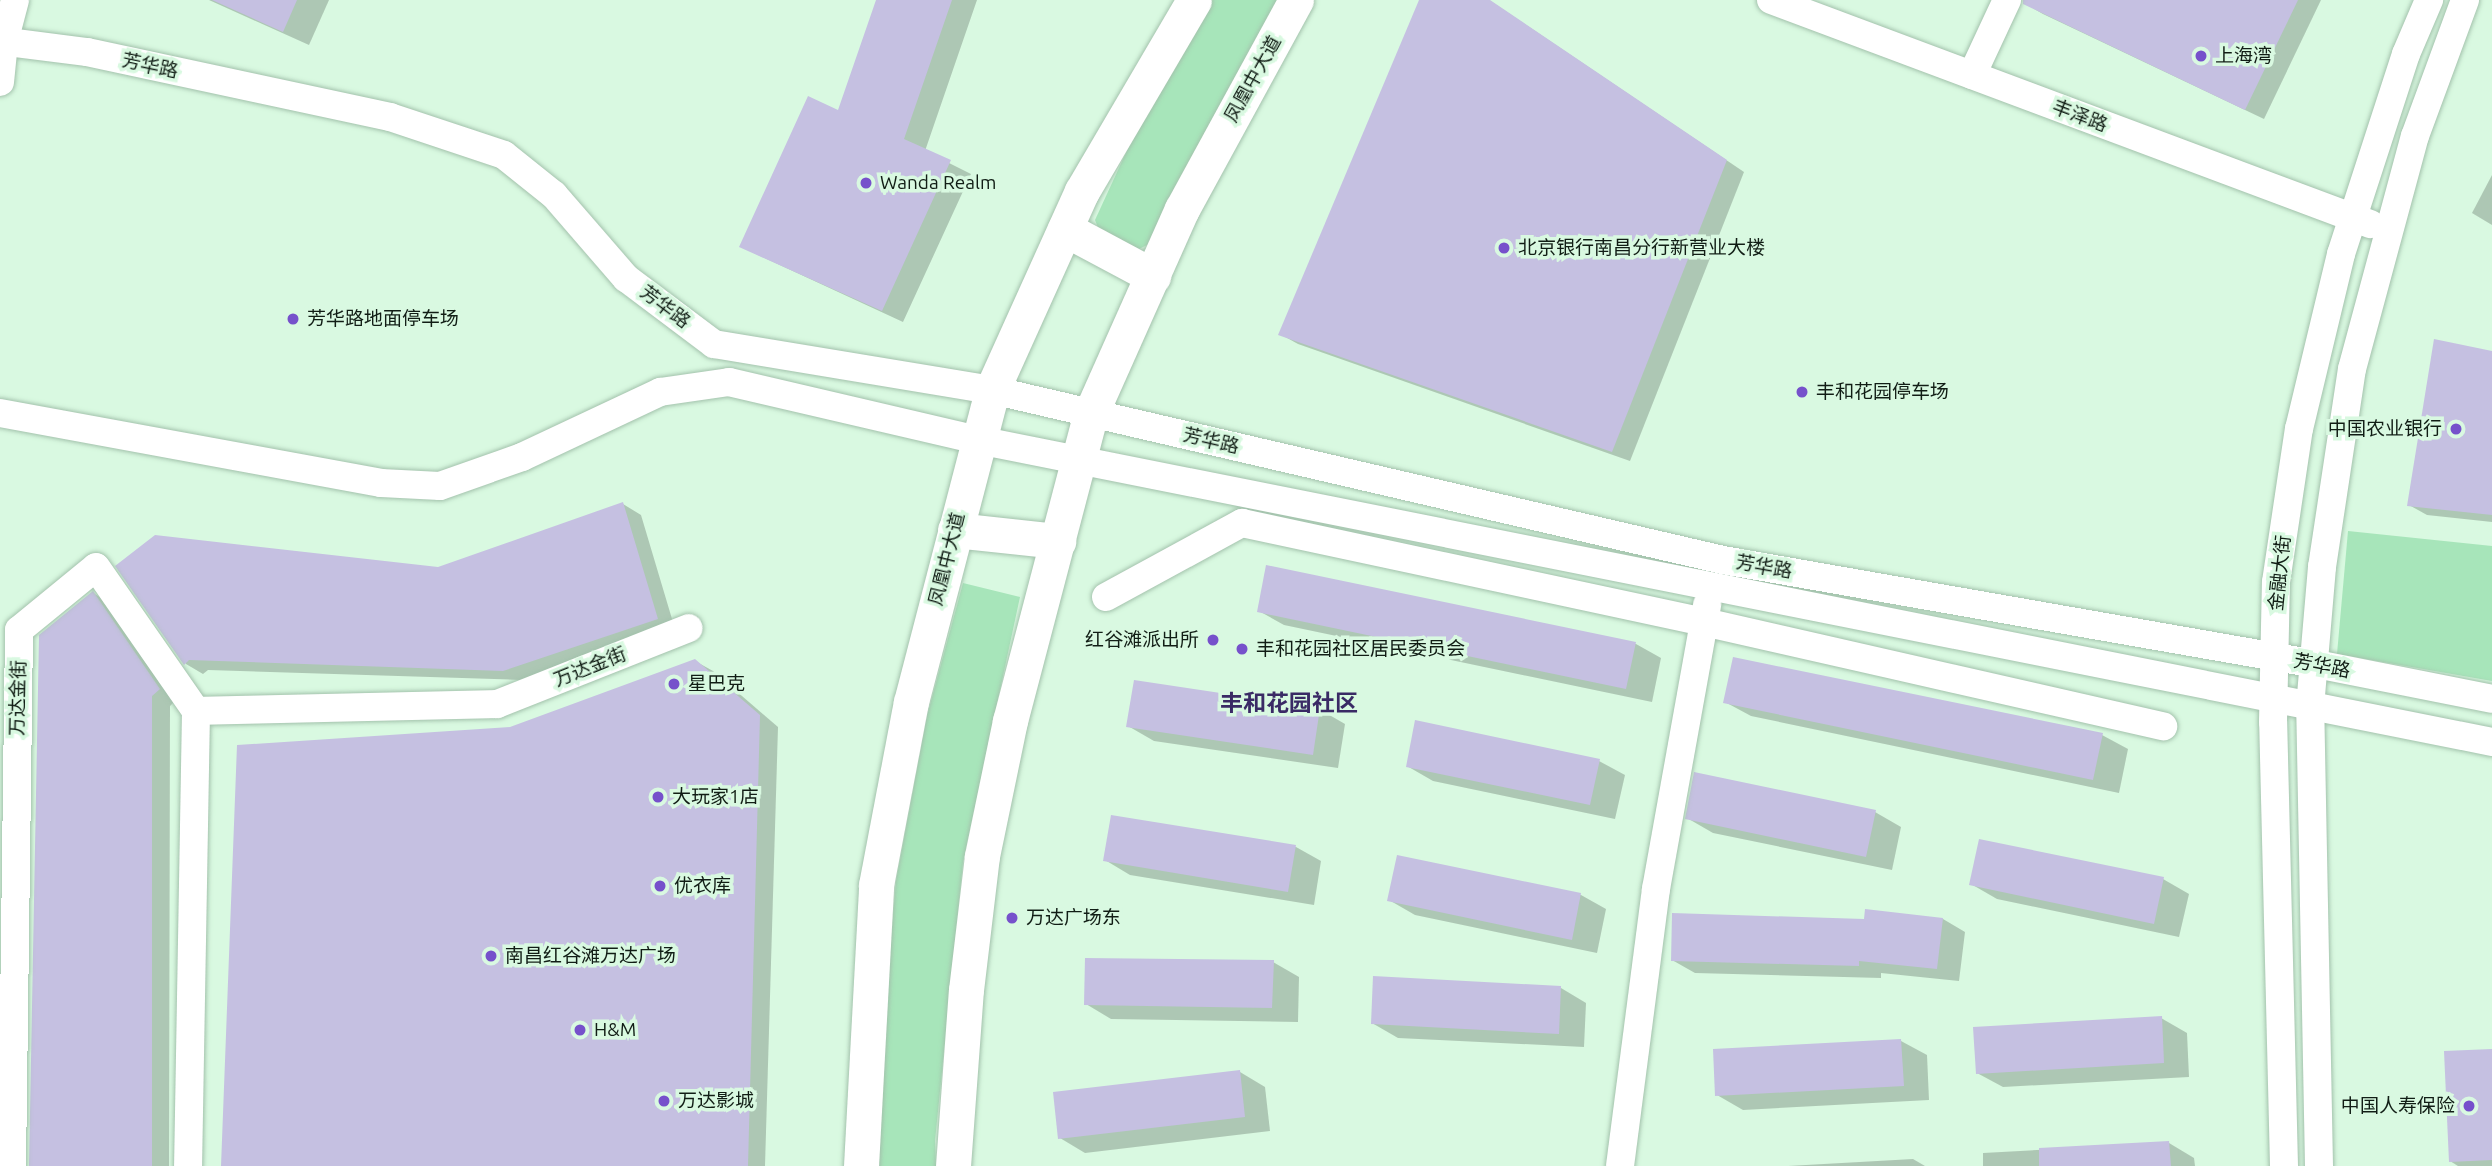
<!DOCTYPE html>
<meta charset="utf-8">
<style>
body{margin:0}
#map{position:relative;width:2492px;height:1166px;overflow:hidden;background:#d9f9e1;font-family:Ubuntu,"Noto Sans SC",sans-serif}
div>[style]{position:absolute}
.green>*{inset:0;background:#a7e5ba}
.shadow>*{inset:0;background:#0003}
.building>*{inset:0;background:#c5c0e1}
.roads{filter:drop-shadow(0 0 2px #a3c2ac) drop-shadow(0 0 2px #a3c2ac)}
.minor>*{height:28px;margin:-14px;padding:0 14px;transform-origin:14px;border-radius:14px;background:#fff}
.major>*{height:35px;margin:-17.5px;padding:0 17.5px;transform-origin:17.5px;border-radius:17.5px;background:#fff}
.dots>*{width:19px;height:19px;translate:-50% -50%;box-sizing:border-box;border:4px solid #d9f9e1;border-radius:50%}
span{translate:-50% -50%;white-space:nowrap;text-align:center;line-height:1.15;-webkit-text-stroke:7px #d9f9e1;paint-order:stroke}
.poi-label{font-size:19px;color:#111d15}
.left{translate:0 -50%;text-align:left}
.right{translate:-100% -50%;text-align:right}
.street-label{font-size:19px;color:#111d15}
.quarter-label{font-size:23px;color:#3a2a65;font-weight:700}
</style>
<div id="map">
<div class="green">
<i style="clip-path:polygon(1208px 0,1281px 0,1157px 240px,1139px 249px,1099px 230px,1095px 220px,1158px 83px)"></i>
<i style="clip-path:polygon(2348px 531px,2492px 546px,2492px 681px,2337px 654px)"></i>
<i style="clip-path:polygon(963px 583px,1020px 597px,963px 862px,935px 1141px,936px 1166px,876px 1166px,877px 1100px,896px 881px,927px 716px)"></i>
</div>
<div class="shadow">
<i style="clip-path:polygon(209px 0,329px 0,309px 45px)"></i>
<i style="clip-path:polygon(878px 0,977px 0,925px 151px,971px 174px,903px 322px,741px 247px,839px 112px)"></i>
<i style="clip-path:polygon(1421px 0,1489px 0,1744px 172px,1630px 461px,1298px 344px,1280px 334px)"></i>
<i style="clip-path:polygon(2024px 0,2321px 0,2264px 119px,2043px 14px,2024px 3px)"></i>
<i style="clip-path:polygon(2492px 175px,2492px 225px,2472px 213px)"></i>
<i style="clip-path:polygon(2492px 353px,2492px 522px,2427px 515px,2409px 505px)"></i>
<i style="clip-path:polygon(623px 504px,641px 515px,675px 629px,522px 680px,208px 670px,203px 674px,186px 664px,118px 566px,439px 568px)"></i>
<i style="clip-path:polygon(1268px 567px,1636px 644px,1661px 658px,1652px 702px,1284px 625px,1259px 611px)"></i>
<i style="clip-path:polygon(93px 593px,111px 604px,177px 699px,170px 706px,169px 1166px,29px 1166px)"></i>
<i style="clip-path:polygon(695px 661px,713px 671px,778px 727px,765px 1166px,223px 1166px,511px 728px)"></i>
<i style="clip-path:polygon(1725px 702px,2102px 735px,2128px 749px,2119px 793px,1751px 716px)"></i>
<i style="clip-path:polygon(1319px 709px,1345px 724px,1338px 768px,1154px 741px,1128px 726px)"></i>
<i style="clip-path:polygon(1599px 761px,1625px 775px,1615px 819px,1433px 781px,1407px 766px)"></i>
<i style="clip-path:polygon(1875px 812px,1901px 827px,1892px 870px,1713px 833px,1687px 818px)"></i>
<i style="clip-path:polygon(1112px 817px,1296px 847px,1321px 861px,1314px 905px,1130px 875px,1105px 860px)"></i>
<i style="clip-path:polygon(1399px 857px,1581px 895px,1606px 909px,1597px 953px,1415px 915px,1389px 900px)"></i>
<i style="clip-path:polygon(2163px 879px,2189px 894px,2179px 937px,1997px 899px,1971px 884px)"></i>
<i style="clip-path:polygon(1943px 919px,1965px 932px,1959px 981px,1881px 973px,1881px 978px,1695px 973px,1672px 960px,1865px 921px)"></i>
<i style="clip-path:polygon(1273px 962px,1299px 977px,1298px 1022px,1111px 1019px,1086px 1004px)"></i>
<i style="clip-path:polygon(1561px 988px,1586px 1003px,1584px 1047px,1398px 1038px,1372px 1023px)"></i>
<i style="clip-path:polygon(2161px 1018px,2187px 1033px,2189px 1077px,2003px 1087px,1977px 1073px)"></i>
<i style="clip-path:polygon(1901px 1041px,1927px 1055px,1929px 1100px,1743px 1110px,1717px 1095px)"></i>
<i style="clip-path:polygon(2492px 1050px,2492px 1166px,2458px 1166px,2450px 1161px)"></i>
<i style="clip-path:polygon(1240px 1072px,1265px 1087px,1270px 1131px,1085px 1153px,1060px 1138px)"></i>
<i style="clip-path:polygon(2169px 1143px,2194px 1158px,2195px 1166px,1983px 1166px,1983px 1153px)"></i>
<i style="clip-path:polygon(1913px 1159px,1925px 1166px,1788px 1166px)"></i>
</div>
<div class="building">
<i style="clip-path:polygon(212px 0,297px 0,283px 32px)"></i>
<i style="clip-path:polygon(876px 0,952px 0,904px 139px,951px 160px,882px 311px,739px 247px,808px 96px,838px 110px)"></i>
<i style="clip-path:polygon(1419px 0,1490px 0,1727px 160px,1612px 452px,1278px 335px)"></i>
<i style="clip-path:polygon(2023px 0,2298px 0,2245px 110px,2023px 4px)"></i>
<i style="clip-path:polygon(2434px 339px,2492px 351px,2492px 515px,2407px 506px)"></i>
<i style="clip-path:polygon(623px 502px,658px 619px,503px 671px,189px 660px,184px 665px,115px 566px,155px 535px,438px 567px)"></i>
<i style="clip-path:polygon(1266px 565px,1636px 642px,1626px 689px,1257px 612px)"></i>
<i style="clip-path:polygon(93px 591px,160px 689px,152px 696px,152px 1166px,29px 1166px,39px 635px)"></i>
<i style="clip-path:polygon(1733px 657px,2103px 733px,2093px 780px,1723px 703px)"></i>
<i style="clip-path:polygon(695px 659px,760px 715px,748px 1166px,221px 1166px,237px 745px,510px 727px)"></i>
<i style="clip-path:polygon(1134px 680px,1320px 708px,1313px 755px,1126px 727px)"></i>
<i style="clip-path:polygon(1415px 720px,1600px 759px,1590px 805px,1406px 767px)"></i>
<i style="clip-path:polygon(1694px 772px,1876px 810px,1866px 857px,1685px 819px)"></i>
<i style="clip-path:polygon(1111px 815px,1296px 845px,1288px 892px,1103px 861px)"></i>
<i style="clip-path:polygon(1979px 839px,2164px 877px,2154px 924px,1969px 885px)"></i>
<i style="clip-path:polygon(1397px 855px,1581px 893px,1572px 940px,1387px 901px)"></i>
<i style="clip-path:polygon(1865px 909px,1943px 918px,1937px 969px,1859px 961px,1859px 966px,1671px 961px,1672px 913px,1864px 919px)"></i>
<i style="clip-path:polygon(1085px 958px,1274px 960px,1272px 1008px,1084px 1005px)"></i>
<i style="clip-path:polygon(1373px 976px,1561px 986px,1559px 1034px,1371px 1024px)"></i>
<i style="clip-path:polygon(2162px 1016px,2164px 1063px,1976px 1074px,1973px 1027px)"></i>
<i style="clip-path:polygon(1901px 1039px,1904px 1086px,1715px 1096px,1713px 1049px)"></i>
<i style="clip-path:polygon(2492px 1049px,2492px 1160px,2449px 1162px,2444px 1051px)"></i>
<i style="clip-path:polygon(1240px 1070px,1245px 1117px,1058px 1139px,1053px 1092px)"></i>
<i style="clip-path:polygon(2169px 1141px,2171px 1166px,2039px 1166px,2039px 1148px)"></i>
</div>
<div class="roads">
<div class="minor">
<i style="left:1771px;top:0;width:640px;rotate:20.5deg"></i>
<i style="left:0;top:41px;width:88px;rotate:7.2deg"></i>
<i style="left:87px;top:52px;width:310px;rotate:12.1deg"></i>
<i style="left:390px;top:117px;width:120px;rotate:18.4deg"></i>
<i style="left:504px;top:155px;width:64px;rotate:38.7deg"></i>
<i style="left:554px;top:195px;width:110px;rotate:49.1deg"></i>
<i style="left:626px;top:278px;width:110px;rotate:36.9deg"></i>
<i style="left:714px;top:344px;width:282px;rotate:9.4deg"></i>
<i style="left:992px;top:390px;width:751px;rotate:13.09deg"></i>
<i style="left:1723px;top:560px;width:602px;rotate:9.95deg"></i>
<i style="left:2316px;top:664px;width:179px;rotate:11.2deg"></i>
<i style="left:1972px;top:75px;width:83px;rotate:-65deg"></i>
<i style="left:0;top:82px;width:40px;rotate:-84.3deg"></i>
<i style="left:4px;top:42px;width:43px;rotate:-75.3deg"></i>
<i style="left:0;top:413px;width:387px;rotate:10.4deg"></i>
<i style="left:381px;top:483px;width:59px;rotate:2.9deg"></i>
<i style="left:440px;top:486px;width:87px;rotate:-19.5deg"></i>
<i style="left:522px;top:457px;width:153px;rotate:-25.2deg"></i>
<i style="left:660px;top:392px;width:70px;rotate:-8.2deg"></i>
<i style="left:729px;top:382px;width:256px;rotate:13.1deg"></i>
<i style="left:978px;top:440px;width:1544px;rotate:11.28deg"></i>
<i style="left:1106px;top:597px;width:155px;rotate:-28.6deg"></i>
<i style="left:1242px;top:523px;width:472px;rotate:12.1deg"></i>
<i style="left:1704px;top:622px;width:471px;rotate:12.8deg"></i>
<i style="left:196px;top:711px;width:301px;rotate:-1.3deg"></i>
<i style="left:497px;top:704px;width:206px;rotate:-21.6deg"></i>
<i style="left:12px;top:1166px;width:536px;rotate:-89.25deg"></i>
<i style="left:19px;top:630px;width:99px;rotate:-39.3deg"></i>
<i style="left:96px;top:567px;width:175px;rotate:55.2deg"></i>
<i style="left:196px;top:711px;width:455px;rotate:91deg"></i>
<i style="left:1620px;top:1166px;width:279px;rotate:-82.6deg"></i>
<i style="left:1656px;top:889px;width:289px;rotate:-79.8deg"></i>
<i style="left:2284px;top:1166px;width:444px;rotate:-91.4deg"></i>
<i style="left:2273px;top:722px;width:140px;rotate:-88.8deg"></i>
<i style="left:2276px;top:582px;width:155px;rotate:-81.5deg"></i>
<i style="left:2299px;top:429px;width:180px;rotate:-76.5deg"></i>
<i style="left:2341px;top:254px;width:210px;rotate:-72deg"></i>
<i style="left:2406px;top:54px;width:59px;rotate:-66.9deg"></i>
<i style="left:2319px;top:1166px;width:459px;rotate:-91.1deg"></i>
<i style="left:2310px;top:707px;width:141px;rotate:-85.1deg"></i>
<i style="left:2322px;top:567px;width:200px;rotate:-81.4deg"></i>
<i style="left:2352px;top:369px;width:241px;rotate:-74.9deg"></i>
<i style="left:2415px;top:136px;width:145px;rotate:-69.8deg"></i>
</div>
<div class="major">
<i style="left:1065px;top:229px;width:100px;rotate:28.1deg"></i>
<i style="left:955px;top:530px;width:104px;rotate:6.1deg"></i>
<i style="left:861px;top:1166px;width:281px;rotate:-86.9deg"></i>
<i style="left:876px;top:885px;width:186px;rotate:-79.2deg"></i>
<i style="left:911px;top:702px;width:322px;rotate:-75.4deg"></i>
<i style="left:992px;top:390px;width:218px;rotate:-65.7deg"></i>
<i style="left:1082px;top:191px;width:221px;rotate:-59.6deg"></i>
<i style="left:953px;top:1166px;width:176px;rotate:-85.8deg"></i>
<i style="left:966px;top:990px;width:135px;rotate:-83.2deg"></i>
<i style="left:982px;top:856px;width:138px;rotate:-78.3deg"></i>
<i style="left:1010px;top:721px;width:318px;rotate:-75.3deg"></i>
<i style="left:1091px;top:413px;width:223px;rotate:-66deg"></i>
<i style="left:1182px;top:209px;width:238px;rotate:-61.4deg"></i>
</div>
</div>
<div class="dots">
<i style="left:2201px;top:56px;background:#7651cb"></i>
<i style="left:866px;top:183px;background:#7651cb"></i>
<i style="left:1504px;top:248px;background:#7651cb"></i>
<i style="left:293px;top:319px;background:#7651cb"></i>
<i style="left:1802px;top:392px;background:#7651cb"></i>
<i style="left:2456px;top:429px;background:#7651cb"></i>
<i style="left:1213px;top:640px;background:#7651cb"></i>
<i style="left:1242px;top:649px;background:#7651cb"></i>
<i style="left:674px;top:684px;background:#7651cb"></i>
<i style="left:658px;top:797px;background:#7651cb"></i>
<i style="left:660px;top:886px;background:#7651cb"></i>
<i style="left:1012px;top:918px;background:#7651cb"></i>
<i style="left:491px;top:956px;background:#7651cb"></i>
<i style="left:580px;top:1030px;background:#7651cb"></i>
<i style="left:664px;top:1101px;background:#7651cb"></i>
<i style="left:2469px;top:1106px;background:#7651cb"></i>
</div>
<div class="poi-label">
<span class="left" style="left:2215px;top:56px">上海湾</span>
<span class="left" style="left:880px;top:183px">Wanda Realm</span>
<span class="left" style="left:1518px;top:248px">北京银行南昌分行新营业大楼</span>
<span class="left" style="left:307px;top:319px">芳华路地面停车场</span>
<span class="left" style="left:1816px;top:392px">丰和花园停车场</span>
<span class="right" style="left:2442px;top:429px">中国农业银行</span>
<span class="right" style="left:1199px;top:640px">红谷滩派出所</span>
<span class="left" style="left:1256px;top:649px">丰和花园社区居民委员会</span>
<span class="left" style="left:688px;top:684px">星巴克</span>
<span class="left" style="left:672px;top:797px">大玩家1店</span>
<span class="left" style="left:674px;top:886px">优衣库</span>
<span class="left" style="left:1026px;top:918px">万达广场东</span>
<span class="left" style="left:505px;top:956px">南昌红谷滩万达广场</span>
<span class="left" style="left:594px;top:1030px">H&amp;M</span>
<span class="left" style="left:678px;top:1101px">万达影城</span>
<span class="right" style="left:2455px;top:1106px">中国人寿保险</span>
</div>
<div class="street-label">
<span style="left:150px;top:66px;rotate:12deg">芳华路</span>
<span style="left:1253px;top:79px;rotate:-61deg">凤凰中大道</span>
<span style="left:2080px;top:116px;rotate:21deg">丰泽路</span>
<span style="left:665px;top:307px;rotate:37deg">芳华路</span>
<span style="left:1211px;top:441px;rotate:13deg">芳华路</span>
<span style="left:947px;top:559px;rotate:-76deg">凤凰中大道</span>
<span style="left:1764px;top:567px;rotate:10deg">芳华路</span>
<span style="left:2280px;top:573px;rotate:-84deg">金融大街</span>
<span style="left:2322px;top:666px;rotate:11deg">芳华路</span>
<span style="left:590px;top:667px;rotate:-22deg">万达金街</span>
<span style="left:18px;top:698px;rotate:-89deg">万达金街</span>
</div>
<div class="quarter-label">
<span style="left:1289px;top:703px">丰和花园社区</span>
</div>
</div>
